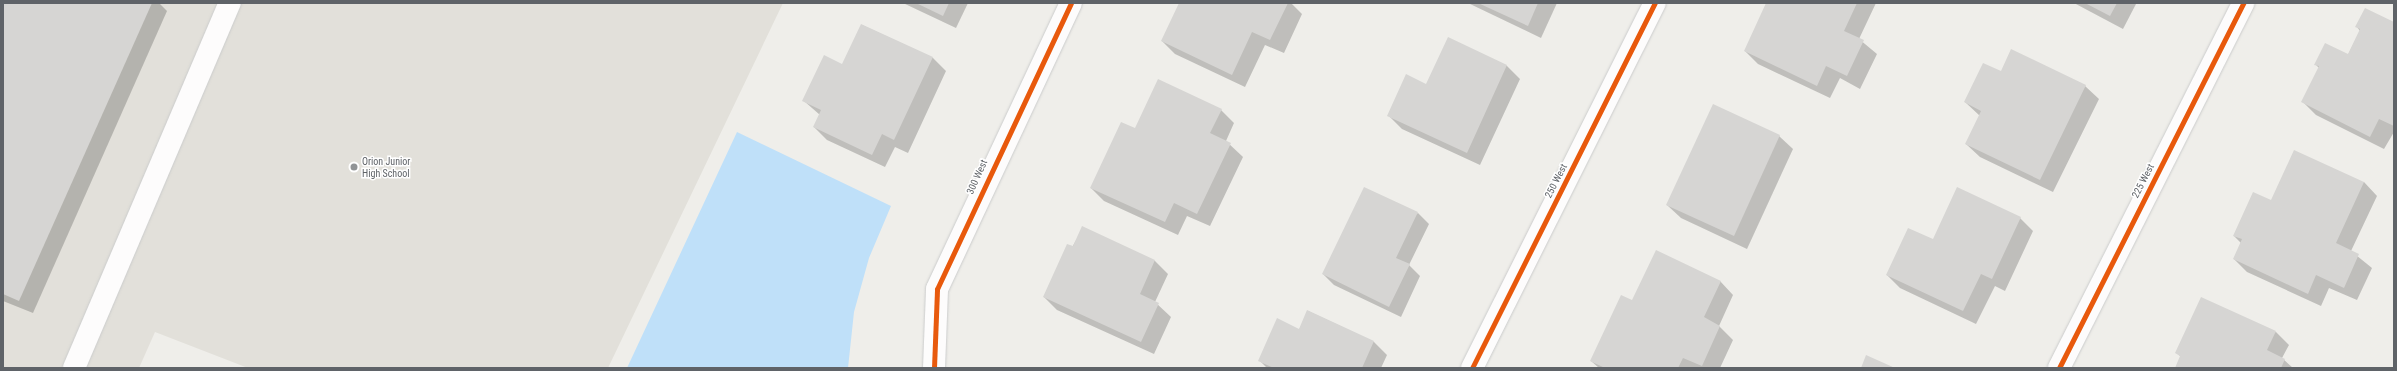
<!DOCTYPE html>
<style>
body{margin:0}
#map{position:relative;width:2397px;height:371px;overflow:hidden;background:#efeeea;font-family:"Roboto Condensed",sans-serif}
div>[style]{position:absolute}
.education>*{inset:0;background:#e2e0da}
.water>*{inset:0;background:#bfe0f9}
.shadow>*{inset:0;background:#0003}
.building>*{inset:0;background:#d6d5d3}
.roads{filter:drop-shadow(0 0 1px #cbcccc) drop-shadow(0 0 1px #cbcccc)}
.minor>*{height:22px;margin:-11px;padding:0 11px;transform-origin:11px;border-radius:11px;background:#fdfcfc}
.cycleway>*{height:5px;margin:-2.5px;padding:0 2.5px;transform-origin:2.5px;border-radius:2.5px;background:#e8590c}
.dots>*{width:11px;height:11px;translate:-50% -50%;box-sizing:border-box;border:2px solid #fff;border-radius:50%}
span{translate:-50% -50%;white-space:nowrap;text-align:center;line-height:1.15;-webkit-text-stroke:3px #fff;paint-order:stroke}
.poi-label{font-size:10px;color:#5f6368}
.left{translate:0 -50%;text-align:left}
.street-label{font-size:10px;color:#5f6368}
.frame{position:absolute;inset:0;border:4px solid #5f6368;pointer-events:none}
</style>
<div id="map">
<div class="education">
<i style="clip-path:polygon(3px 3px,783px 3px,608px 368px,248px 368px,155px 332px,139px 368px,3px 368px)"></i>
</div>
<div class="water">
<i style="clip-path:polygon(737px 132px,891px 206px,869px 258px,854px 312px,848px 368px,627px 368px)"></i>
</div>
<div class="shadow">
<i style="clip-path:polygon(3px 3px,159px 3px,167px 11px,33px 313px,3px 301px)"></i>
<i style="clip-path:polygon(903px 3px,968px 3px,956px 28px)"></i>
<i style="clip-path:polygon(1180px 3px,1291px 3px,1302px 14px,1284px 53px,1265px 45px,1245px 87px,1175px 54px,1162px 41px)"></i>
<i style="clip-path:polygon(1468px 3px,1557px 3px,1541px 38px)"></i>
<i style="clip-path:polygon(1767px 3px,1876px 3px,1859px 39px,1877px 54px,1860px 89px,1840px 78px,1830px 98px,1758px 64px,1745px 51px)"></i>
<i style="clip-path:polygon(2074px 3px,2135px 3px,2136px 4px,2123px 29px)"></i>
<i style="clip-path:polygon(2394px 23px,2394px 132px,2384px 149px,2316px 115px,2303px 102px,2319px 68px,2315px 64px,2348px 55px,2360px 31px,2357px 27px)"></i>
<i style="clip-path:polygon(862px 25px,933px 58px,946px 71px,908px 153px,895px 147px,885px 167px,827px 140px,814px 127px,820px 115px,804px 101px,843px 65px)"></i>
<i style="clip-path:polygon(1448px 39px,1507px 66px,1520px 79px,1480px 165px,1402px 129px,1389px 116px,1427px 85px)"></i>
<i style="clip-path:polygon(2001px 73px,2085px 86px,2099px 99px,2053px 192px,1980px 157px,1966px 144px,1980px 116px,1965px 102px)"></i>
<i style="clip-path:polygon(1221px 110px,1234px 123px,1226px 141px,1243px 157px,1210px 226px,1187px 216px,1178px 235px,1104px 201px,1091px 188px,1135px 130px)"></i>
<i style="clip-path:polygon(1779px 136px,1793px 149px,1747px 249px,1681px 218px,1667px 205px)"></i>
<i style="clip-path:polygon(2364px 182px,2377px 196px,2351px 251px,2372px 268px,2357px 300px,2329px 288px,2321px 306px,2247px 272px,2234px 259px,2241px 243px,2234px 236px,2271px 201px)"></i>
<i style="clip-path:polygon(1418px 213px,1429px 224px,1409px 265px,1420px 276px,1401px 317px,1334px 285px,1323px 274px)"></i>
<i style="clip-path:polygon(2020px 218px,2033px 231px,2005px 291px,1995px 286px,1976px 324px,1900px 288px,1887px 275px,1933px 240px)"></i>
<i style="clip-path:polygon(1083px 228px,1155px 261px,1168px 274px,1155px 302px,1171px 317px,1154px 354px,1057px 310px,1044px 297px)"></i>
<i style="clip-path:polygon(1720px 281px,1733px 295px,1719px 326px,1733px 340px,1720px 368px,1599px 368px,1591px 361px,1633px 302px)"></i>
<i style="clip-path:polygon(1308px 311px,1374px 342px,1387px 355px,1381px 368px,1267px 368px,1259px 360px,1299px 330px)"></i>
<i style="clip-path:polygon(2276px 332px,2289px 345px,2282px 358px,2293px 368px,2176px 368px,2181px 357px,2177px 353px)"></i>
</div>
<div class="building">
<i style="clip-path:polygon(3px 3px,152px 3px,19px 301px,3px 294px)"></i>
<i style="clip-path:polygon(916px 3px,949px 3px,943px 16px)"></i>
<i style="clip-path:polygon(1179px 3px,1288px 3px,1270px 40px,1252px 32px,1232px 75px,1161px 41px)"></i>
<i style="clip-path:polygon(1478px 3px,1538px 3px,1528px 26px)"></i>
<i style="clip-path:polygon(1766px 3px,1857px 3px,1844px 31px,1864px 40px,1847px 76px,1826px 66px,1817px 86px,1744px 51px)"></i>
<i style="clip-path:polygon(2085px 3px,2117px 3px,2110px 16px)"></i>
<i style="clip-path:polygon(2365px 8px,2394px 22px,2394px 126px,2379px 119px,2370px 137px,2301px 102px,2319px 66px,2314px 65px,2325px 43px,2348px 54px,2360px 29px,2355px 27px)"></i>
<i style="clip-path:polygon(861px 24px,933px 57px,894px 140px,882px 134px,872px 155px,813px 127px,821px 110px,802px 101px,824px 55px,842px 64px)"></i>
<i style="clip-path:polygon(1448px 37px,1507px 65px,1467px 153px,1387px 116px,1406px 74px,1426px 84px)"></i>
<i style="clip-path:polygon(2011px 49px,2086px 85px,2040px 180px,1965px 144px,1981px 111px,1964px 102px,1983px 63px,2001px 71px)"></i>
<i style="clip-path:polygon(1158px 79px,1222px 109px,1210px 133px,1231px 143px,1197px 214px,1174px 203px,1165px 222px,1090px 188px,1121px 122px,1135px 128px)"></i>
<i style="clip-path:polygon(1713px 104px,1780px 135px,1734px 236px,1666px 205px)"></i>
<i style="clip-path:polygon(2294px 150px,2364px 182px,2336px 243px,2359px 254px,2344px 288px,2316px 275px,2308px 294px,2233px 259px,2242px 239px,2233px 236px,2253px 192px,2271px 200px)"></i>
<i style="clip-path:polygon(1364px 187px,1418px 212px,1396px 258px,1410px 264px,1389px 307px,1322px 274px)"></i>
<i style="clip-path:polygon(1957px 187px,2021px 217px,1992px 279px,1981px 274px,1963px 311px,1886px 275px,1908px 228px,1933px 239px)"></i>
<i style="clip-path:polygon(1082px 226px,1155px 260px,1140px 294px,1159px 303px,1141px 342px,1043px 297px,1067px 244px,1073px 246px)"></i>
<i style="clip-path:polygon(1656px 250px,1721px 281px,1704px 317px,1720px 326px,1702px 366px,1683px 358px,1678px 368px,1605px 368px,1590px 361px,1621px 295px,1632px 300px)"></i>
<i style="clip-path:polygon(2201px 297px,2276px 331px,2267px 350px,2285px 359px,2281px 368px,2175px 368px,2180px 356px,2175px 353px)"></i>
<i style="clip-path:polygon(1307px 310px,1374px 341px,1362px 368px,1274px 368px,1258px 361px,1277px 318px,1299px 329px)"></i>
<i style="clip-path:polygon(1866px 355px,1895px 368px,1861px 368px)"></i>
</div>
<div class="roads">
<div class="minor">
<i style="left:74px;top:368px;width:397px;rotate:-66.9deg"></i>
<i style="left:934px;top:368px;width:79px;rotate:-87.8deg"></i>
<i style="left:937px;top:289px;width:316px;rotate:-64.9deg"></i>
<i style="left:1472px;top:368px;width:408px;rotate:-63.4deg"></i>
<i style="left:2059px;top:368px;width:409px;rotate:-63.2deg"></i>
</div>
</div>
<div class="cycleway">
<i style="left:934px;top:368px;width:79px;rotate:-87.8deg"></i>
<i style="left:937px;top:289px;width:316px;rotate:-64.9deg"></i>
<i style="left:1472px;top:368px;width:408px;rotate:-63.4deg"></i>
<i style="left:2059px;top:368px;width:409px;rotate:-63.2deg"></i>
</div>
<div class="dots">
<i style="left:354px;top:167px;background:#919496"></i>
</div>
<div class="poi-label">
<span class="left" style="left:362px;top:167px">Orion Junior<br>High School</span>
</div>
<div class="street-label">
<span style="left:977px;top:177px;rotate:-66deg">300 West</span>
<span style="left:1556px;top:181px;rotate:-63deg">250 West</span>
<span style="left:2143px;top:181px;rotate:-63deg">225 West</span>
</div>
<div class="frame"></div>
</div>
